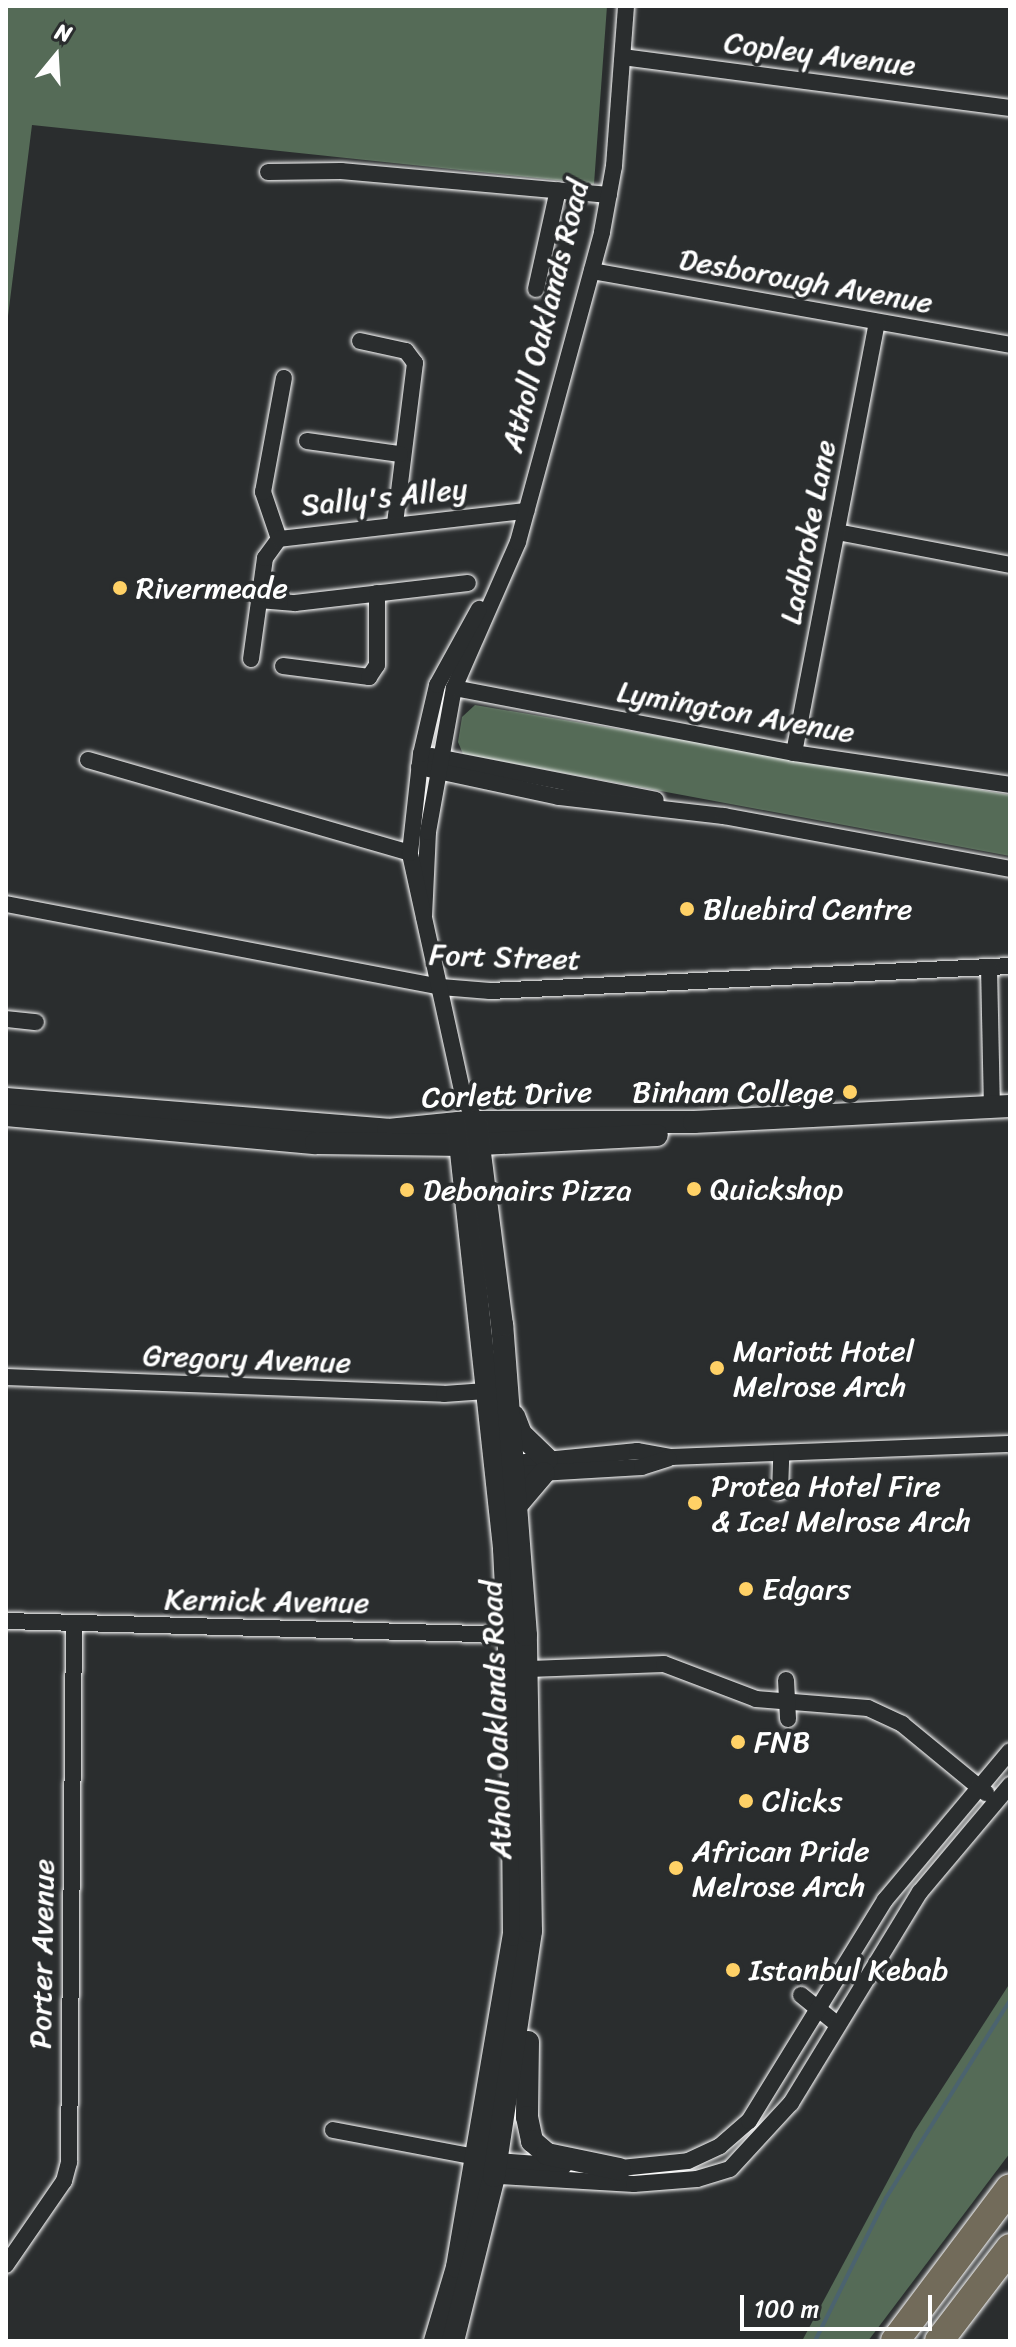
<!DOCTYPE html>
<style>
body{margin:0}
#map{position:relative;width:1016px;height:2347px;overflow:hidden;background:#2a2d2e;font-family:Sriracha,sans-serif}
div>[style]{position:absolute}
.green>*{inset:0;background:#556b57}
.stream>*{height:4px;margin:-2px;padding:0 2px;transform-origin:2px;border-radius:2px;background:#4b636f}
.roads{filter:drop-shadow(0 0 2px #fff) drop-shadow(0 0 2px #fff)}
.street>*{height:16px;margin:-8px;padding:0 8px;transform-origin:8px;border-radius:8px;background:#2a2d2e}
.secondary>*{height:22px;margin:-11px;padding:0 11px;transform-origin:11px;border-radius:11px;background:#2a2d2e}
.highway>*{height:28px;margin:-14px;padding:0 14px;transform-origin:14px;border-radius:14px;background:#726b5a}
.dots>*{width:22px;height:22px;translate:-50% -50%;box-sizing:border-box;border:4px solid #2a2d2e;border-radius:50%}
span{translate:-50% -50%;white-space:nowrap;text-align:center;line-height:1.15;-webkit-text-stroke:7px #2a2d2e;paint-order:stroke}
.street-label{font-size:30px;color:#fff}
.poi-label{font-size:30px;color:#fff}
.left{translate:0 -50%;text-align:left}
.right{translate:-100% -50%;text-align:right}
.frame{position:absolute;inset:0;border:8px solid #fff;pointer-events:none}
.north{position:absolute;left:16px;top:16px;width:80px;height:80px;-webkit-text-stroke:6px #2a2d2e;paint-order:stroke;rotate:18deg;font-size:22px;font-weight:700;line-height:32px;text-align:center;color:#fff}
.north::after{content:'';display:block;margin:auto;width:28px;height:36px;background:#fff;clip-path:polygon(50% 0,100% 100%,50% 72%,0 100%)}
.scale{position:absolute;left:740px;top:2295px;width:192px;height:36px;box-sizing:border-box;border:4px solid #fff;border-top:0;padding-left:10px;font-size:24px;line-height:28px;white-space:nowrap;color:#fff;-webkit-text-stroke:6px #2a2d2e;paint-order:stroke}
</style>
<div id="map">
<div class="green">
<i style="clip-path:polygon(6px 6px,607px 6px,594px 184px,32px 125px,6px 332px)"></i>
<i style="clip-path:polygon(475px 705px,1010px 795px,1010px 856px,463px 754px,458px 742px,462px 717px)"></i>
<i style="clip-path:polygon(1010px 1983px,1010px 2153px,868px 2341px,802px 2341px,914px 2132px)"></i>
</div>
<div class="stream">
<i style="left:815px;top:2341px;width:160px;rotate:-63.6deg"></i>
<i style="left:886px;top:2198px;width:234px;rotate:-57.9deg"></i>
</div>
<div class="roads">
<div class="street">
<i style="left:623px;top:57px;width:390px;rotate:7.5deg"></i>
<i style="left:268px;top:172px;width:73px;rotate:-0.8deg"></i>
<i style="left:341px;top:171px;width:269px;rotate:5.1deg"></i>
<i style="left:592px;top:271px;width:424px;rotate:10deg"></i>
<i style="left:536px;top:289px;width:101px;rotate:-77.5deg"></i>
<i style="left:360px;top:341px;width:47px;rotate:12.3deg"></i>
<i style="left:406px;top:351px;width:15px;rotate:53deg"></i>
<i style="left:415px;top:363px;width:161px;rotate:97.1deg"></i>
<i style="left:307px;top:441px;width:94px;rotate:8deg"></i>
<i style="left:837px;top:532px;width:176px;rotate:10.8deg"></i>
<i style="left:279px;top:539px;width:50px;rotate:-108.8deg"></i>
<i style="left:263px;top:492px;width:116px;rotate:-79.6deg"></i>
<i style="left:259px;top:600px;width:36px;rotate:5deg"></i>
<i style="left:295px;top:603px;width:174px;rotate:-6.6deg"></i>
<i style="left:251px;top:659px;width:102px;rotate:-82.1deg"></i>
<i style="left:265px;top:558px;width:24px;rotate:-54deg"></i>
<i style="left:279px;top:539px;width:249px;rotate:-6.5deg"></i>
<i style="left:283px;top:666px;width:87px;rotate:7.3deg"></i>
<i style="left:369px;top:677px;width:14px;rotate:-56deg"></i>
<i style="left:377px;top:665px;width:72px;rotate:-90deg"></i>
<i style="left:454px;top:688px;width:346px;rotate:10.8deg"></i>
<i style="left:794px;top:753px;width:218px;rotate:8.4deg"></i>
<i style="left:794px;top:753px;width:438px;rotate:-79.1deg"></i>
<i style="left:432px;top:756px;width:228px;rotate:11.1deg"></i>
<i style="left:88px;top:760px;width:335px;rotate:16.1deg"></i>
<i style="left:419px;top:767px;width:143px;rotate:12.1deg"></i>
<i style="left:559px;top:797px;width:166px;rotate:6.6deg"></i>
<i style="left:724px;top:816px;width:291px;rotate:10.5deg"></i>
<i style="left:6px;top:904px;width:443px;rotate:10.8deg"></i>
<i style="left:441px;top:987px;width:49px;rotate:4.7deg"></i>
<i style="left:490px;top:991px;width:521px;rotate:-2.75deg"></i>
<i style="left:424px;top:917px;width:85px;rotate:-87.3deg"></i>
<i style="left:428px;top:832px;width:146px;rotate:-79.8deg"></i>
<i style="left:454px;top:688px;width:159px;rotate:-66.3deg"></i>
<i style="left:518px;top:542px;width:321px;rotate:-74.8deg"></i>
<i style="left:602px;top:232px;width:67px;rotate:-79.7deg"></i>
<i style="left:614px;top:166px;width:160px;rotate:-85.7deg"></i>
<i style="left:989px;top:967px;width:140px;rotate:88.8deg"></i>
<i style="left:6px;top:1019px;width:30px;rotate:6deg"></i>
<i style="left:476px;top:1122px;width:30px;rotate:-116deg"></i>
<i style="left:463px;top:1095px;width:248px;rotate:-102.4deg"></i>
<i style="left:410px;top:853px;width:100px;rotate:-83.7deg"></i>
<i style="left:421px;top:754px;width:71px;rotate:-76.9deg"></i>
<i style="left:437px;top:685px;width:87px;rotate:-61.1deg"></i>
<i style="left:6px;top:1377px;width:438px;rotate:2.2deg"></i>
<i style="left:444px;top:1394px;width:42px;rotate:-4.1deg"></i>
<i style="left:505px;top:1464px;width:133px;rotate:-5.6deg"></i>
<i style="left:637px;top:1451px;width:35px;rotate:10deg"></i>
<i style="left:671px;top:1457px;width:339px;rotate:-2.2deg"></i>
<i style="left:506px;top:1475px;width:136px;rotate:-3.4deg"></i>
<i style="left:642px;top:1467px;width:28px;rotate:-18deg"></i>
<i style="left:780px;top:1492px;width:38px;rotate:-88deg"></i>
<i style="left:6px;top:1621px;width:510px;rotate:1.57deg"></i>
<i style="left:529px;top:1669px;width:135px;rotate:-2.1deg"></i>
<i style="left:664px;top:1664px;width:98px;rotate:20.8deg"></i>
<i style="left:756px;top:1699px;width:112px;rotate:4.6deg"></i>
<i style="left:868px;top:1708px;width:38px;rotate:25deg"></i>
<i style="left:902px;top:1724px;width:109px;rotate:39.4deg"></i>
<i style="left:786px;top:1680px;width:39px;rotate:87deg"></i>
<i style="left:801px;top:1995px;width:46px;rotate:38.9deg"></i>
<i style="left:333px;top:2130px;width:167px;rotate:10.7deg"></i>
<i style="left:497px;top:2161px;width:67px;rotate:4.3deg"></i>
<i style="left:611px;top:2169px;width:77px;rotate:-5.9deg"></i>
<i style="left:688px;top:2161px;width:35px;rotate:-25deg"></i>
<i style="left:720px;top:2146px;width:38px;rotate:-41deg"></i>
<i style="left:749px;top:2121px;width:259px;rotate:-58.4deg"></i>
<i style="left:885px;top:1900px;width:194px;rotate:-50deg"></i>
<i style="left:483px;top:2175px;width:151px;rotate:3.4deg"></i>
<i style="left:634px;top:2184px;width:63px;rotate:-4.5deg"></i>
<i style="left:697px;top:2179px;width:34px;rotate:-17deg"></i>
<i style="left:730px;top:2169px;width:90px;rotate:-47.3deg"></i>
<i style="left:791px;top:2103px;width:247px;rotate:-58.6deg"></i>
<i style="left:920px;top:1892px;width:140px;rotate:-49.9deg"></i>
<i style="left:6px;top:2265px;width:102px;rotate:-55.4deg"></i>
<i style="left:64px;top:2181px;width:20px;rotate:-75deg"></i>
<i style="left:69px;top:2162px;width:538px;rotate:-89.47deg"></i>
</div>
<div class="secondary">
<i style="left:6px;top:1099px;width:383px;rotate:4.6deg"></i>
<i style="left:388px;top:1130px;width:80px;rotate:-5.7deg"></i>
<i style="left:468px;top:1122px;width:226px"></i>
<i style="left:694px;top:1122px;width:316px;rotate:-2.9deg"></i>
<i style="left:6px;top:1115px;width:311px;rotate:5.2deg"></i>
<i style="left:316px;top:1143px;width:146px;rotate:0.8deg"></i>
<i style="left:462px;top:1145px;width:195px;rotate:-2.9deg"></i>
<i style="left:514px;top:1416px;width:19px;rotate:69deg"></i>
<i style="left:521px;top:1434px;width:36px;rotate:44deg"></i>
<i style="left:516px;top:1506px;width:43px;rotate:-49.7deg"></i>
<i style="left:528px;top:2042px;width:75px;rotate:90.8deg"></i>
<i style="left:527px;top:2117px;width:25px;rotate:78deg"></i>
<i style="left:532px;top:2141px;width:20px;rotate:41deg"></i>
<i style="left:547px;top:2154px;width:74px;rotate:11.8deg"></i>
<i style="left:435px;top:2341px;width:77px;rotate:-73.4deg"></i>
<i style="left:457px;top:2267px;width:337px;rotate:-80.3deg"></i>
<i style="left:514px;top:1935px;width:228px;rotate:-90.5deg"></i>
<i style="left:512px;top:1707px;width:159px;rotate:-92.9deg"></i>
<i style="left:504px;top:1548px;width:427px;rotate:-96.2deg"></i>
<i style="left:453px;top:2341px;width:170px;rotate:-76deg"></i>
<i style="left:494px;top:2176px;width:248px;rotate:-81.4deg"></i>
<i style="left:531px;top:1931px;width:296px;rotate:-91deg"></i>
<i style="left:526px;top:1635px;width:311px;rotate:-94.4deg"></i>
<i style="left:502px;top:1325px;width:205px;rotate:-97.3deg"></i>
</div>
<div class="highway">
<i style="left:895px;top:2341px;width:191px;rotate:-53.1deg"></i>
<i style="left:939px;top:2341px;width:117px;rotate:-52.6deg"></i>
</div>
</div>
<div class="dots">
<i style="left:120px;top:588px;background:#ffd166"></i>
<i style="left:687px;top:909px;background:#ffd166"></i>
<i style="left:850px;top:1092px;background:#ffd166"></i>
<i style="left:694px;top:1189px;background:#ffd166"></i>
<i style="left:407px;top:1190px;background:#ffd166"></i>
<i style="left:717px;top:1368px;background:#ffd166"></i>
<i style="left:695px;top:1503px;background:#ffd166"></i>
<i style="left:746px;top:1589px;background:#ffd166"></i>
<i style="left:738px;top:1742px;background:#ffd166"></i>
<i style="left:746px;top:1801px;background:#ffd166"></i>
<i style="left:676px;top:1868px;background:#ffd166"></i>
<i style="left:733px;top:1970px;background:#ffd166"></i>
</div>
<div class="street-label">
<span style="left:820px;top:54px;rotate:7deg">Copley Avenue</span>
<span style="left:806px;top:281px;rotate:10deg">Desborough Avenue</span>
<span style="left:545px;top:316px;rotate:-76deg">Atholl Oaklands Road</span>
<span style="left:384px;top:497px;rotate:-6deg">Sally's Alley</span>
<span style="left:808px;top:532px;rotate:-79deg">Ladbroke Lane</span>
<span style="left:736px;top:712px;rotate:10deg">Lymington Avenue</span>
<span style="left:505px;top:957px;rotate:2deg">Fort Street</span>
<span style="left:507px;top:1095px;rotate:-2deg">Corlett Drive</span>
<span style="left:247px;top:1359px;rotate:2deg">Gregory Avenue</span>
<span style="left:267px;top:1601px;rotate:1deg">Kernick Avenue</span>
<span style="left:496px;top:1720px;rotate:-92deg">Atholl Oaklands Road</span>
<span style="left:42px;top:1954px;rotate:-89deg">Porter Avenue</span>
</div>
<div class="poi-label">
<span class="left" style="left:136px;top:588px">Rivermeade</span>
<span class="left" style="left:703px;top:909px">Bluebird Centre</span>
<span class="right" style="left:834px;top:1092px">Binham College</span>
<span class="left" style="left:710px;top:1189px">Quickshop</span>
<span class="left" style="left:423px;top:1190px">Debonairs Pizza</span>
<span class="left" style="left:733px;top:1368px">Mariott Hotel<br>Melrose Arch</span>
<span class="left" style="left:711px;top:1503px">Protea Hotel Fire<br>&amp; Ice! Melrose Arch</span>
<span class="left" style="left:762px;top:1589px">Edgars</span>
<span class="left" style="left:754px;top:1742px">FNB</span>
<span class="left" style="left:762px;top:1801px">Clicks</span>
<span class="left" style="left:692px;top:1868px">African Pride<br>Melrose Arch</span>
<span class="left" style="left:749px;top:1970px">Istanbul Kebab</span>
</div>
<div class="frame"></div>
<div class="north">N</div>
<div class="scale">100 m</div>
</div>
